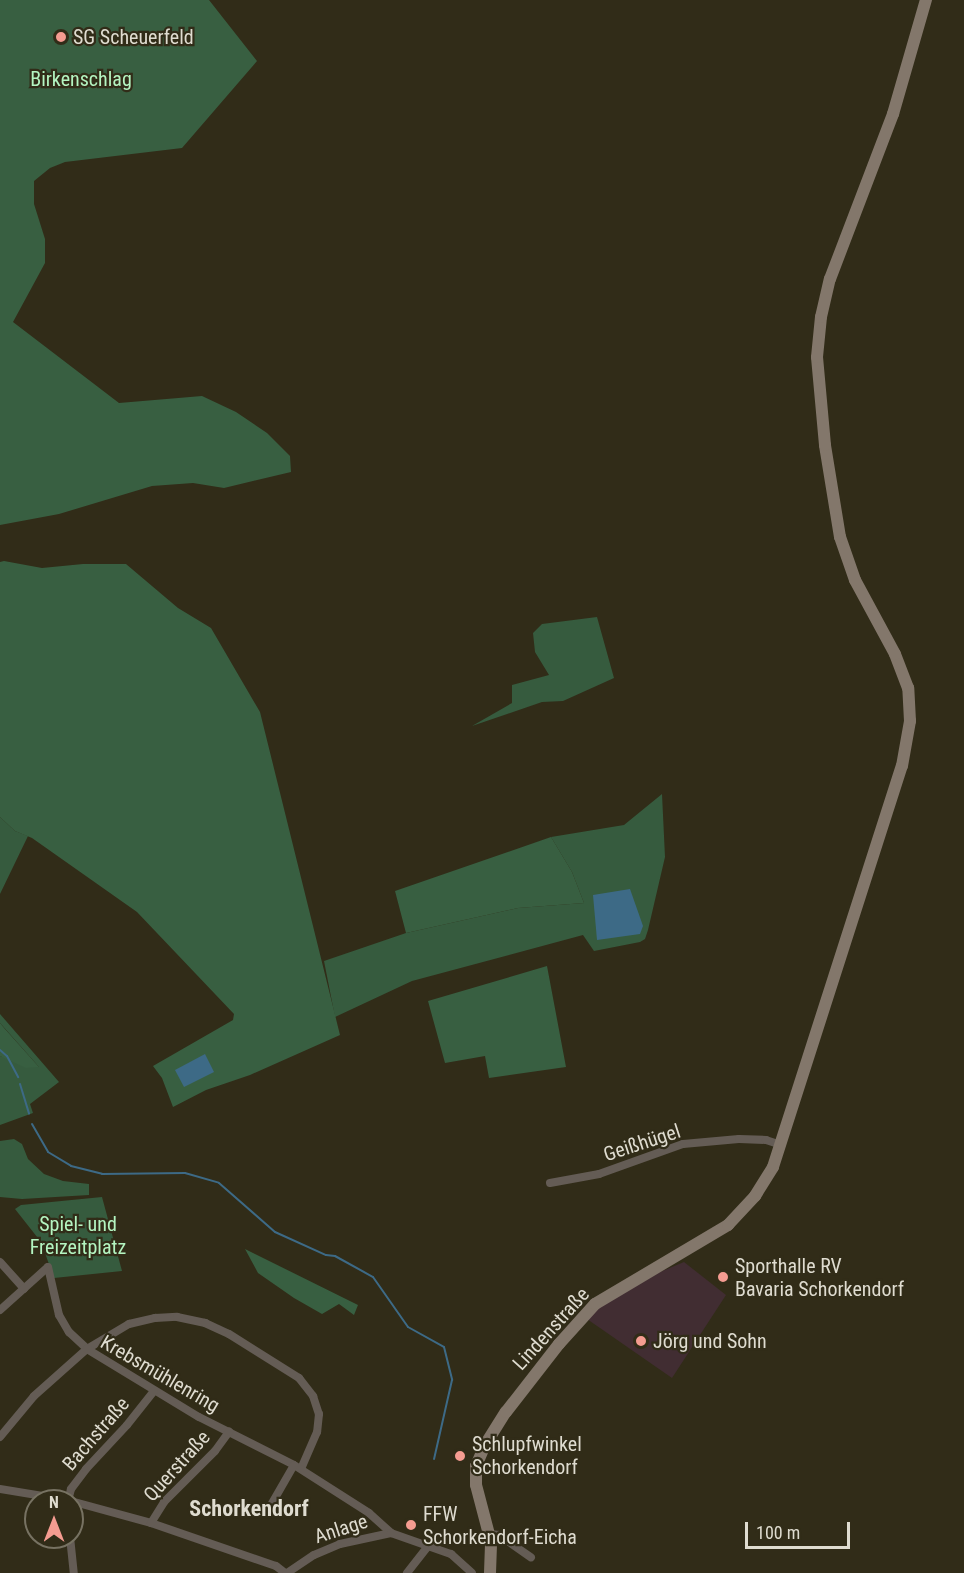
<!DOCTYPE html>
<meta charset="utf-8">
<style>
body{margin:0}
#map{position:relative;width:964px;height:1573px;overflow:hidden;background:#312c18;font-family:"Roboto Condensed",sans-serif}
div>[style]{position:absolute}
.commercial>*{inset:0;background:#412d32}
.green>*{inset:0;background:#365b3e}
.forest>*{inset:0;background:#385f41}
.water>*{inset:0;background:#3d6a86}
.stream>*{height:2px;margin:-1px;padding:0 1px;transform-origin:1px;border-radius:1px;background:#3d6a86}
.street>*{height:8px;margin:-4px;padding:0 4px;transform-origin:4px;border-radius:4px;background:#645c55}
.secondary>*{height:12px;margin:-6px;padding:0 6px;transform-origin:6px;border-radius:6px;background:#83776b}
.dots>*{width:16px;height:16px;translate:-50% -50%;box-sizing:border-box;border:3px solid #312c18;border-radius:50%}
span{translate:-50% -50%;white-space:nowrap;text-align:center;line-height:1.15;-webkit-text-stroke:4.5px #312c18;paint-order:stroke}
.poi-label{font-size:20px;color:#dfdcd0}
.left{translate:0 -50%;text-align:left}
.park-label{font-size:20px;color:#b4f5c1}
.street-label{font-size:20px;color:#dfdcd0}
.quarter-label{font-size:22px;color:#dfdcd0;font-weight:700}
.north{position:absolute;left:24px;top:1489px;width:60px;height:60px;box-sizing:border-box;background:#312c18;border:2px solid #777262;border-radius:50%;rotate:0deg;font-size:16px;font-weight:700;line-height:24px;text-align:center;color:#dfdcd0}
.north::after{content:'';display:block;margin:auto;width:21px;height:27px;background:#f59c91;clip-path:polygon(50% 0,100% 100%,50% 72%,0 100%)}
.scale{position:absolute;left:745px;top:1522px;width:105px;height:27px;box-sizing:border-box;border:3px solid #dfdcd0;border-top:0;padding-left:8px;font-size:18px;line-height:21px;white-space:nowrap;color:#dfdcd0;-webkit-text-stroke:4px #312c18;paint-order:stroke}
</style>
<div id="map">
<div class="commercial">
<i style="clip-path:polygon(684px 1262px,726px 1295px,672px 1378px,587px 1319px,598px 1308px,660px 1272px)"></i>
</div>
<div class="green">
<i style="clip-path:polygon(597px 617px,614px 678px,563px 701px,542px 702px,472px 726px,512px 703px,512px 685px,549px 675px,535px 652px,533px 633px,542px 624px)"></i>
<i style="clip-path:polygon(662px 794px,665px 857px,648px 930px,645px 939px,640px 942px,594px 951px,583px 935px,412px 981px,335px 1017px,324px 961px,406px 933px,518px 908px,584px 903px,572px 872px,551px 837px,624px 825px)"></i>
<i style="clip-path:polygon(0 817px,15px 831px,28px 836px,0 894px)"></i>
<i style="clip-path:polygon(0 1014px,59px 1082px,30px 1104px,33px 1113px,0 1125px,0 1056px,39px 1067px,0 1023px)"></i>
<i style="clip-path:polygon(14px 1139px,22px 1144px,28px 1159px,44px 1174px,63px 1181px,89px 1184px,89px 1195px,22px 1199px,0 1197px,0 1141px)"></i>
<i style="clip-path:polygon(102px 1197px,122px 1271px,54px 1278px,41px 1242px,15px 1209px,21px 1205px)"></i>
</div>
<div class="forest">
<i style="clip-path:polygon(0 0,209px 0,257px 61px,182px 148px,65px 162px,50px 168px,34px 181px,34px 204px,45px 239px,45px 263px,13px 322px,119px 403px,202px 396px,236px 412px,267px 433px,290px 456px,291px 472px,224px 488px,193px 483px,152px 486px,59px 514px,0 525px)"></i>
<i style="clip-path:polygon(4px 561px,42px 568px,83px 564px,126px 564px,178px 608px,211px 628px,260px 712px,340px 1035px,250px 1075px,206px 1090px,173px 1107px,162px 1078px,153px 1066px,233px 1020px,234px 1014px,137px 912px,32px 838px,15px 831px,0 817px,0 562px)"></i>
<i style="clip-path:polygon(551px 837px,572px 872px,584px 903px,518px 908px,406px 933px,395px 891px)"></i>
<i style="clip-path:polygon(547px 966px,566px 1067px,489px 1078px,485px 1056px,445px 1063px,428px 1001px)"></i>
<i style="clip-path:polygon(0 1023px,5px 1029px,39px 1067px,26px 1068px,0 1056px)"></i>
<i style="clip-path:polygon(245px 1249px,358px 1305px,354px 1315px,339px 1304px,322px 1314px,294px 1298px,258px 1273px)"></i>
</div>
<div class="water">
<i style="clip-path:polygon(630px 889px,643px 926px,640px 934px,597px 940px,593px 895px)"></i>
<i style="clip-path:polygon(205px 1054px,214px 1072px,184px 1087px,175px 1070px)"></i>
</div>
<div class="stream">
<i style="left:0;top:1050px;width:9px;rotate:41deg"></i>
<i style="left:7px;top:1056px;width:24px;rotate:62deg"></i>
<i style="left:20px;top:1084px;width:31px;rotate:73deg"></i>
<i style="left:32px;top:1124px;width:32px;rotate:60deg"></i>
<i style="left:48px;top:1152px;width:27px;rotate:31deg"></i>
<i style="left:71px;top:1166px;width:32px;rotate:14deg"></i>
<i style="left:102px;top:1174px;width:83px;rotate:-0.7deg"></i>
<i style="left:185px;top:1173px;width:35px;rotate:16deg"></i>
<i style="left:219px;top:1183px;width:74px;rotate:41.2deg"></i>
<i style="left:275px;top:1232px;width:56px;rotate:24.3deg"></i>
<i style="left:326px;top:1255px;width:9px;rotate:6deg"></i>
<i style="left:335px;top:1256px;width:43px;rotate:28.9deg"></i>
<i style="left:373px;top:1277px;width:61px;rotate:55deg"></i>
<i style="left:408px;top:1327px;width:41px;rotate:29.1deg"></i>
<i style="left:444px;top:1347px;width:34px;rotate:76deg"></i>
<i style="left:452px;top:1380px;width:81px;rotate:102.8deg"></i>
</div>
<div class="street">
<i style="left:550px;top:1183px;width:50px;rotate:-10.4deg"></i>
<i style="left:599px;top:1174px;width:89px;rotate:-19.7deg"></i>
<i style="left:683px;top:1144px;width:56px;rotate:-5.1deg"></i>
<i style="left:739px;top:1139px;width:27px;rotate:2deg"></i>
<i style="left:766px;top:1140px;width:16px;rotate:18deg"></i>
<i style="left:0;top:1262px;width:36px;rotate:48deg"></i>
<i style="left:48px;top:1267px;width:49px;rotate:77.1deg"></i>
<i style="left:59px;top:1315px;width:20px;rotate:60deg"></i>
<i style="left:69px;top:1332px;width:25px;rotate:43deg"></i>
<i style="left:87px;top:1349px;width:49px;rotate:-30.8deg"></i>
<i style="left:129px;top:1324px;width:27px;rotate:-13deg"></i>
<i style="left:155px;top:1318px;width:22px;rotate:-3deg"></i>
<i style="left:177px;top:1317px;width:29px;rotate:12deg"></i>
<i style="left:205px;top:1323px;width:26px;rotate:25deg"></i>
<i style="left:229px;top:1334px;width:83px;rotate:32.2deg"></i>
<i style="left:299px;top:1378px;width:23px;rotate:52deg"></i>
<i style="left:313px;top:1396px;width:19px;rotate:72deg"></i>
<i style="left:319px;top:1414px;width:18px;rotate:96deg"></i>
<i style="left:317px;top:1432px;width:40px;rotate:113.4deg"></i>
<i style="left:0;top:1310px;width:64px;rotate:-41.9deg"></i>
<i style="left:0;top:1437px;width:53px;rotate:-50.3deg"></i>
<i style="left:34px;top:1396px;width:71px;rotate:-41.6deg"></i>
<i style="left:87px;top:1349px;width:131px;rotate:31.3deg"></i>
<i style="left:199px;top:1417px;width:106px;rotate:26.8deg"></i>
<i style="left:294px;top:1465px;width:89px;rotate:32.6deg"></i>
<i style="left:369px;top:1513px;width:30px;rotate:42deg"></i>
<i style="left:0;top:1489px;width:68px;rotate:9.3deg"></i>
<i style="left:67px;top:1500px;width:87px;rotate:15.3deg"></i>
<i style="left:151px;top:1523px;width:132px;rotate:19deg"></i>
<i style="left:276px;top:1566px;width:11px;rotate:38deg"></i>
<i style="left:68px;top:1501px;width:12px;rotate:-76deg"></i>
<i style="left:71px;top:1489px;width:25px;rotate:-53deg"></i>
<i style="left:86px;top:1469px;width:60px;rotate:-47deg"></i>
<i style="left:127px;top:1425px;width:43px;rotate:-51.5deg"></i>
<i style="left:271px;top:1505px;width:46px;rotate:-60.1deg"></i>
<i style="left:151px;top:1523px;width:25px;rotate:-58deg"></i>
<i style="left:164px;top:1502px;width:72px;rotate:-45deg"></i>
<i style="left:215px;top:1451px;width:24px;rotate:-54deg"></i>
<i style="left:490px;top:1534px;width:9px;rotate:6deg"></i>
<i style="left:499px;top:1535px;width:39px;rotate:35deg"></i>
<i style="left:70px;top:1537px;width:36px;rotate:84deg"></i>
<i style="left:287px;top:1573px;width:32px;rotate:-34deg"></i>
<i style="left:314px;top:1555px;width:28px;rotate:-23deg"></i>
<i style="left:340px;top:1544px;width:52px;rotate:-12.2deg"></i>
<i style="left:391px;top:1533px;width:64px;rotate:19.3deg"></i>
<i style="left:451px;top:1554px;width:28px;rotate:42deg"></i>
<i style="left:407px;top:1573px;width:34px;rotate:-52deg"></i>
</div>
<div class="secondary">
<i style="left:490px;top:1573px;width:31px;rotate:-88deg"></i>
<i style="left:491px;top:1542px;width:59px;rotate:-104.7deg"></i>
<i style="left:476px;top:1485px;width:19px;rotate:-90deg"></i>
<i style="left:476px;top:1466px;width:23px;rotate:-67deg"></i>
<i style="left:485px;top:1445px;width:39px;rotate:-58deg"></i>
<i style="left:506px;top:1412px;width:86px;rotate:-52.1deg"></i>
<i style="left:559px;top:1344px;width:54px;rotate:-48deg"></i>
<i style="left:595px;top:1304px;width:155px;rotate:-30.7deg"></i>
<i style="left:728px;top:1225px;width:40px;rotate:-47deg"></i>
<i style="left:755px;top:1196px;width:34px;rotate:-58deg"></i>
<i style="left:773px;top:1167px;width:421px;rotate:-72.2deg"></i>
<i style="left:902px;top:766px;width:46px;rotate:-79.9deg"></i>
<i style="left:910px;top:721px;width:33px;rotate:-93deg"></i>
<i style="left:908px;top:688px;width:36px;rotate:-111deg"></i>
<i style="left:895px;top:654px;width:84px;rotate:-118.4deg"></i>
<i style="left:855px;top:580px;width:46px;rotate:-109.2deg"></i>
<i style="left:840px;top:537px;width:93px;rotate:-99.3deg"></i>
<i style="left:825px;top:445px;width:88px;rotate:-95.2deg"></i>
<i style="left:817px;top:357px;width:40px;rotate:-84.3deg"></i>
<i style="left:821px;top:317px;width:39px;rotate:-77deg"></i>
<i style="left:830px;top:279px;width:177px;rotate:-69.1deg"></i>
<i style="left:893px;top:114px;width:119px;rotate:-73.9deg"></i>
</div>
<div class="dots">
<i style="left:61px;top:37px;background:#f59c91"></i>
<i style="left:723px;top:1277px;background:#f59c91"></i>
<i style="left:641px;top:1341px;background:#f59c91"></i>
<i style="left:460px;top:1456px;background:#f59c91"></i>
<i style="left:411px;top:1525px;background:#f59c91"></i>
</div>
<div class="poi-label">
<span class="left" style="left:73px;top:37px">SG Scheuerfeld</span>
<span class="left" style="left:735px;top:1278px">Sporthalle RV<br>Bavaria Schorkendorf</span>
<span class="left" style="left:653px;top:1341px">Jörg und Sohn</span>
<span class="left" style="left:472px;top:1456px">Schlupfwinkel<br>Schorkendorf</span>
<span class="left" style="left:423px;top:1526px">FFW<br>Schorkendorf-Eicha</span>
</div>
<div class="park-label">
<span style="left:81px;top:79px">Birkenschlag</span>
<span style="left:78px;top:1236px">Spiel- und<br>Freizeitplatz</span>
</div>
<div class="street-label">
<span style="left:642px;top:1143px;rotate:-18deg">Geißhügel</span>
<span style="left:551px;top:1329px;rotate:-48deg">Lindenstraße</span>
<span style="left:160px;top:1374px;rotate:30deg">Krebsmühlenring</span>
<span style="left:96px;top:1434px;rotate:-49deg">Bachstraße</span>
<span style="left:177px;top:1466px;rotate:-48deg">Querstraße</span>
<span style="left:341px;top:1529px;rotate:-18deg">Anlage</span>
</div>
<div class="quarter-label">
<span style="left:249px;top:1509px">Schorkendorf</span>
</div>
<div class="north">N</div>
<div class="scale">100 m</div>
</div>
